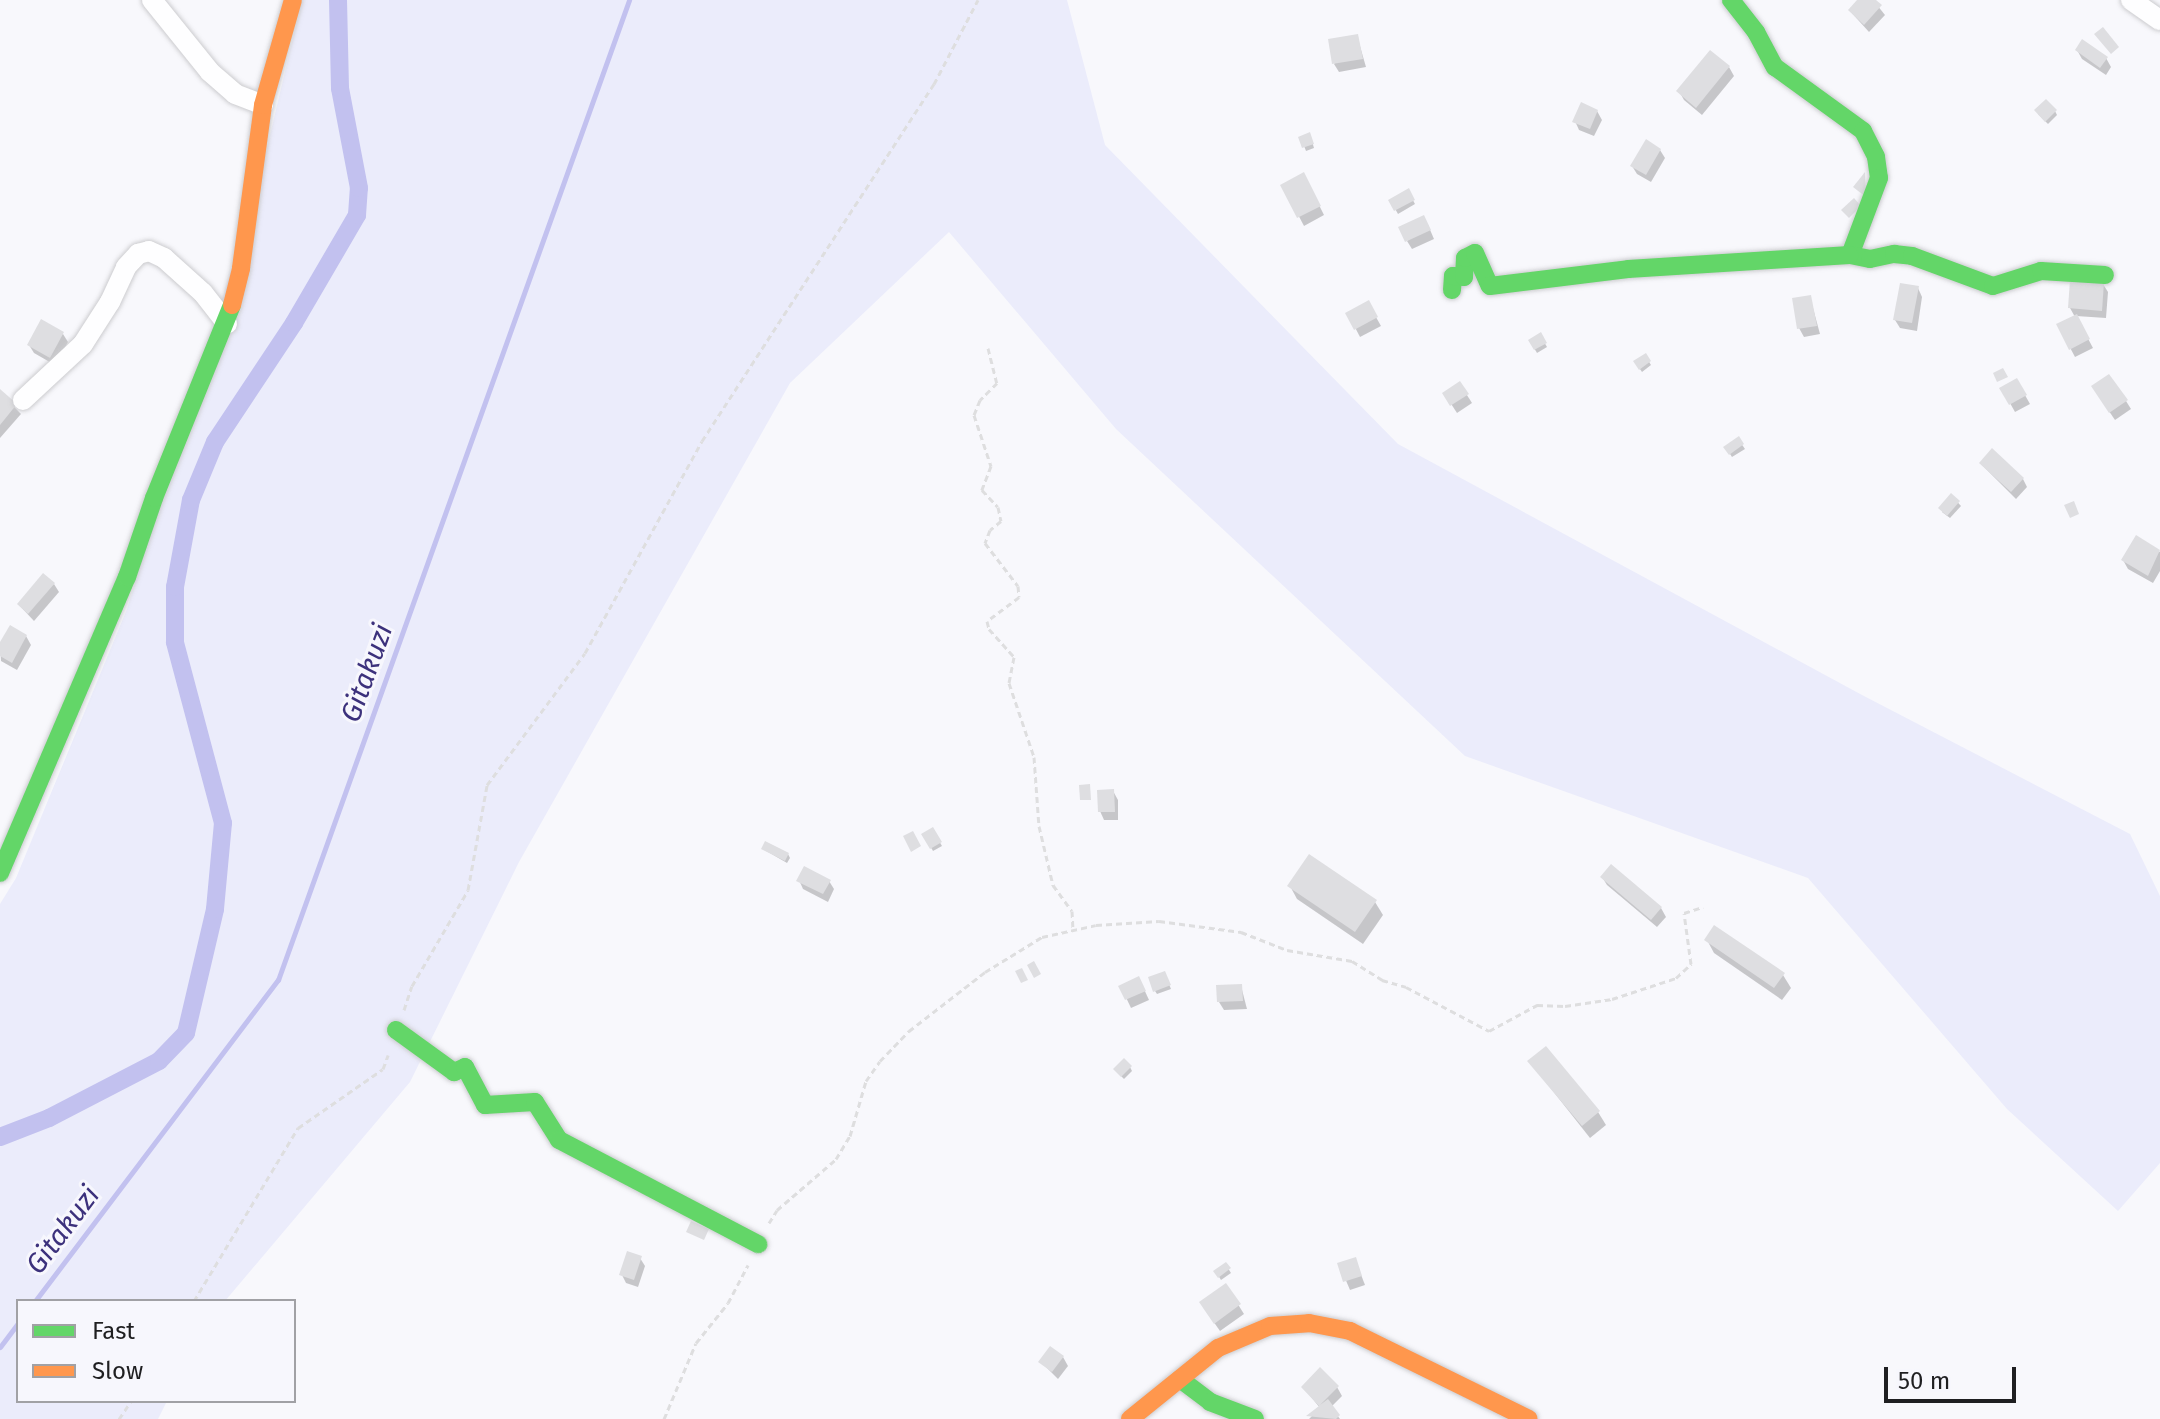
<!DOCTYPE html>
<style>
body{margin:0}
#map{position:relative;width:2160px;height:1419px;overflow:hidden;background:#f8f8fc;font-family:"Fira Sans",sans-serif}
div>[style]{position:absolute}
.green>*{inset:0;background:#ebecfb}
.shadow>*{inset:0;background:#0003}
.stream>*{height:5px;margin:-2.5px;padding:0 2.5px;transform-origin:2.5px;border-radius:2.5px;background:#c2c1ef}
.canal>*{height:18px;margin:-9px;padding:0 9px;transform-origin:9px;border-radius:9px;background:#c2c1ef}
.building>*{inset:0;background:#dedee1}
.path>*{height:3px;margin-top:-1.5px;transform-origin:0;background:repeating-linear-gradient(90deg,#dededf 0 6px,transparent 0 10px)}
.roads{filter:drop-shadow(0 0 2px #cccccf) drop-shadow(0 0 2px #cccccf)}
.street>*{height:20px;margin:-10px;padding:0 10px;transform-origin:10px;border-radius:10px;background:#fefeff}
.fast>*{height:18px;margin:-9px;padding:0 9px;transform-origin:9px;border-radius:9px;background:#63d668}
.slow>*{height:18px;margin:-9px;padding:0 9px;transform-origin:9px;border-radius:9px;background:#ff974d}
span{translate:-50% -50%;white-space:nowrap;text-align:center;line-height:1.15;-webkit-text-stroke:6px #f7f7fd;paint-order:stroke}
.water-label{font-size:28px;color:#3c317c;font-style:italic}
.legend{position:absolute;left:16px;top:1299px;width:280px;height:104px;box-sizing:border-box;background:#f7f7fd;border:2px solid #a1a1a5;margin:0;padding:10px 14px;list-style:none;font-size:24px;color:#1f1f21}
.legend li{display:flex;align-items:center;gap:16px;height:40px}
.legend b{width:40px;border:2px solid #a1a1a5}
.scale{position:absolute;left:1884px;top:1367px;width:132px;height:36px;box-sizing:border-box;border:4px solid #1f1f21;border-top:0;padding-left:10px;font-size:24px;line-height:28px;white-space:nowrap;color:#1f1f21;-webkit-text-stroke:6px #f7f7fd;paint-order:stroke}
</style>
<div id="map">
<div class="green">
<i style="clip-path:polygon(302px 0,1067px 0,1105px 145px,1398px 444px,1862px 695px,2130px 834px,2160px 896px,2160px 1163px,2118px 1211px,2007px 1109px,1808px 878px,1465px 756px,1116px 429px,949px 232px,790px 383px,519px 862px,410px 1082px,225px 1301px,18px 1301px,18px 1401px,167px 1401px,158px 1419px,0 1419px,0 904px,16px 878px,127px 609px,261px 173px)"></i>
</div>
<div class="shadow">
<i style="clip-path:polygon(1860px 0,1873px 0,1885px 15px,1869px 32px,1850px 11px)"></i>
<i style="clip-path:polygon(1357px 36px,1366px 67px,1339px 72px,1334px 64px)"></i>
<i style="clip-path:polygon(2077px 50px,2106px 58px,2111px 67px,2106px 75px,2082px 59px)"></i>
<i style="clip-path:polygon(1729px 67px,1734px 76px,1702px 115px,1684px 100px,1679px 91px)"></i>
<i style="clip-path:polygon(1597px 111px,1602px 120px,1594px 136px,1579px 130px,1575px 121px)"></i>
<i style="clip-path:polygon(2055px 111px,2057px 115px,2048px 124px,2038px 114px)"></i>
<i style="clip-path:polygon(1301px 138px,1311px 138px,1314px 148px,1306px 151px)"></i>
<i style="clip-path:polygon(1660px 150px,1665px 158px,1651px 182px,1637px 174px,1632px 166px)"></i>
<i style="clip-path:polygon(1304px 175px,1324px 215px,1304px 226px,1283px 186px)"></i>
<i style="clip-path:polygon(1408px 191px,1415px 204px,1398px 214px,1390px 200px)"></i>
<i style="clip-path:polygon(1428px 225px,1434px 239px,1412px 249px,1407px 241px)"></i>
<i style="clip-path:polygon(2103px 284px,2108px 292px,2106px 318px,2076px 316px,2093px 348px,2075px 357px,2058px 325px,2075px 317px,2070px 308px)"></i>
<i style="clip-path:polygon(1918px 288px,1922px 297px,1917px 331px,1900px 328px,1895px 320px)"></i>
<i style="clip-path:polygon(1810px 297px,1820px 334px,1804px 337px,1799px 328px)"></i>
<i style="clip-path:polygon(1368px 303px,1381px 326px,1360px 337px,1348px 314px)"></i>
<i style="clip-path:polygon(63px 334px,68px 342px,55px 365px,34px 353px,29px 345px)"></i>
<i style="clip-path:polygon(1540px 335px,1547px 347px,1537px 353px,1530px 341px)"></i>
<i style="clip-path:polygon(1645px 355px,1651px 365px,1642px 372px,1635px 362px)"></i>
<i style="clip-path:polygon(2017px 381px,2030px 404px,2015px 412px,2002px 389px)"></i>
<i style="clip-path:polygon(1460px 384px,1472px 403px,1457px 413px,1444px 393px)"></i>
<i style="clip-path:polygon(0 392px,21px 414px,0 438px)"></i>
<i style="clip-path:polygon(2098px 395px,2126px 401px,2131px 409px,2115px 420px)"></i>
<i style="clip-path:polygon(1738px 439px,1745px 449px,1732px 457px,1726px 448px)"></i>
<i style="clip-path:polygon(1981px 464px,2023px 479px,2027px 487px,2016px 499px)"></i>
<i style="clip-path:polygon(1952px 496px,1961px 506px,1950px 518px,1942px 512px)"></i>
<i style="clip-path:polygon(2136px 538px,2160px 552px,2160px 571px,2153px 583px,2128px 569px,2123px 560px)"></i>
<i style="clip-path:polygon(54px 584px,59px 592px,34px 621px,19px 605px)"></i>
<i style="clip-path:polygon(26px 636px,31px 645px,17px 670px,1px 661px,0 646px)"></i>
<i style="clip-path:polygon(1113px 791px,1118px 800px,1118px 820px,1104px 820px,1100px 811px)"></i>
<i style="clip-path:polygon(932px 829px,942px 846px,933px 851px,923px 834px)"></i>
<i style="clip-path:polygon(763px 849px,788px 854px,790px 858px,787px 863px)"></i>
<i style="clip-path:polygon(1602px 877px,1661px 908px,1666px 917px,1657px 927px,1607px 885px)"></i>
<i style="clip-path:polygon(799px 880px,829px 881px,834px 889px,828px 902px,803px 889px)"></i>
<i style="clip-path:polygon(1290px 886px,1375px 902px,1383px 915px,1363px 944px,1297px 899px)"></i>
<i style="clip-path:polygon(1707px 940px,1783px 975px,1791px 988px,1782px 1000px,1714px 953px)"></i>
<i style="clip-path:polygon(1166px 977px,1171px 989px,1157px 994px,1155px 991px)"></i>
<i style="clip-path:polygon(1241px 986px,1247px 1009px,1224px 1010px,1219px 1002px)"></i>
<i style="clip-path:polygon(1121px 987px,1143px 987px,1149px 1000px,1131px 1008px)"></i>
<i style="clip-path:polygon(1530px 1062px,1598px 1112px,1606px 1125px,1590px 1138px)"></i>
<i style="clip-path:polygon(1130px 1067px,1132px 1071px,1124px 1079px,1118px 1073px)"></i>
<i style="clip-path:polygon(640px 1258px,645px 1266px,638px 1287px,626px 1283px,622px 1275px)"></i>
<i style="clip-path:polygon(1355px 1259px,1365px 1285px,1350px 1290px,1339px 1264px)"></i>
<i style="clip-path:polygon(1226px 1265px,1231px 1273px,1221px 1280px,1216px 1272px)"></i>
<i style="clip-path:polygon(1226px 1285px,1244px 1314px,1220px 1331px,1206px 1311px)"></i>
<i style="clip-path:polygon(1063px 1357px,1068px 1366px,1058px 1379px,1041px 1362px)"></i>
<i style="clip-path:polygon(1303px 1387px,1337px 1387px,1342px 1396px,1331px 1407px,1340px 1419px,1309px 1419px,1320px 1408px)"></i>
</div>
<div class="stream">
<i style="left:35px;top:1301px;width:403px;rotate:-52.9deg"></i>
<i style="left:278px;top:980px;width:1041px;rotate:-70.29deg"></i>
<i style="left:0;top:1347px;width:30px;rotate:-53deg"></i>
</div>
<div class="canal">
<i style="left:0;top:1137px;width:53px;rotate:-21.2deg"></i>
<i style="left:49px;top:1118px;width:124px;rotate:-27.4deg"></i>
<i style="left:159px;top:1061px;width:39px;rotate:-46deg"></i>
<i style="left:186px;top:1033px;width:127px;rotate:-76.8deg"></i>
<i style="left:215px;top:909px;width:86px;rotate:-84.7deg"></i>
<i style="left:223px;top:823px;width:187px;rotate:-104.9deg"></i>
<i style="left:175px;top:642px;width:55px;rotate:-90deg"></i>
<i style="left:175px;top:587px;width:88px;rotate:-79.6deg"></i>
<i style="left:191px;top:500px;width:63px;rotate:-67.5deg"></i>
<i style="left:215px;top:442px;width:143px;rotate:-56.4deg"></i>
<i style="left:294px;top:323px;width:125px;rotate:-59.7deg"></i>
<i style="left:357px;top:215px;width:27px;rotate:-86deg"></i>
<i style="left:359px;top:188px;width:102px;rotate:-100.8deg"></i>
<i style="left:340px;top:88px;width:88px;rotate:-91.3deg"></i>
</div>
<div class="building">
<i style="clip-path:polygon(1857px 0,1876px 0,1882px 5px,1864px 25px,1848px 10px)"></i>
<i style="clip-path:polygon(2103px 27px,2119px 47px,2111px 54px,2094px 34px)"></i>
<i style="clip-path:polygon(1358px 34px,1363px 59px,1332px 64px,1328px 39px)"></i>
<i style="clip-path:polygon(2082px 39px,2108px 57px,2100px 68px,2075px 50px)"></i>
<i style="clip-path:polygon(1710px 50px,1730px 66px,1696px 108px,1676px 91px)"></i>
<i style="clip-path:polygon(2046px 99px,2057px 110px,2045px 122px,2034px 110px)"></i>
<i style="clip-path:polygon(1581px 102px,1598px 110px,1590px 129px,1572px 122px)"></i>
<i style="clip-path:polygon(1310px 132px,1314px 144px,1302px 148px,1298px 137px)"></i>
<i style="clip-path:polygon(1646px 139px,1661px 149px,1646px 175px,1630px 166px)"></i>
<i style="clip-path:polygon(1304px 172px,1321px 206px,1297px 218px,1280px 185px)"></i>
<i style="clip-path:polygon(1865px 172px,1866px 197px,1853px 187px)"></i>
<i style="clip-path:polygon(1409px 188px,1415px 200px,1394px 211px,1388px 200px)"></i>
<i style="clip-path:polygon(1854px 198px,1861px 206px,1849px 218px,1841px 210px)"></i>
<i style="clip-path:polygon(1424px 215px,1431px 230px,1405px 242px,1398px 227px)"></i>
<i style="clip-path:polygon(2070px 280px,2104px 282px,2102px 311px,2068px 308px)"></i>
<i style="clip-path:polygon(1900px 283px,1919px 286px,1912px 323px,1893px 320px)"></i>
<i style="clip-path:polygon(1811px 295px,1817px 326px,1797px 329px,1792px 298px)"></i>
<i style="clip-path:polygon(1369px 300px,1378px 317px,1354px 330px,1345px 313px)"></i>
<i style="clip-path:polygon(2077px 314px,2090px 339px,2069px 350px,2056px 324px)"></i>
<i style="clip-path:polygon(41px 319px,64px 332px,50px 358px,27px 345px)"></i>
<i style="clip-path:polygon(1541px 332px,1547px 343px,1534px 350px,1528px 340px)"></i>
<i style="clip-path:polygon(1646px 353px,1651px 361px,1639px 370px,1633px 361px)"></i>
<i style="clip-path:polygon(2003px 368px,2008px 377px,1997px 382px,1993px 373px)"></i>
<i style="clip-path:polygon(2109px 374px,2128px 400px,2109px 413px,2091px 386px)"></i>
<i style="clip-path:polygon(2017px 378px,2027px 395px,2009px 405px,1999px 388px)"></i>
<i style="clip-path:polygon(1460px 381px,1469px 394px,1450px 406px,1442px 393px)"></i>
<i style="clip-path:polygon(0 389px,17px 404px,0 425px)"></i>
<i style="clip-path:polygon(1739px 436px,1744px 444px,1729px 455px,1723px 447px)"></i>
<i style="clip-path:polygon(1992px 448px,2024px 478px,2011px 492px,1979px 463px)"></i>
<i style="clip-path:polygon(1951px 493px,1960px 501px,1947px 516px,1938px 508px)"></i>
<i style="clip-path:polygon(2074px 501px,2079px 514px,2070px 518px,2064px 505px)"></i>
<i style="clip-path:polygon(2136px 535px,2160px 550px,2148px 576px,2121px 560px)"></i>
<i style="clip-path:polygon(43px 573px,55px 583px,28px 614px,17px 604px)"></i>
<i style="clip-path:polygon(10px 625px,27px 635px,12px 663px,0 656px,0 642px)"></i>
<i style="clip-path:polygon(1090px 784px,1091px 800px,1080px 800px,1079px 785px)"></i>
<i style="clip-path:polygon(1114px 789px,1115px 812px,1098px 812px,1097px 790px)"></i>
<i style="clip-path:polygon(933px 827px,942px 842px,930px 849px,921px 834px)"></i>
<i style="clip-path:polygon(913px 831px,921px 846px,911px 852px,903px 836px)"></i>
<i style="clip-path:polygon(765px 841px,789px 853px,785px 861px,761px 849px)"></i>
<i style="clip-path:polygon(1309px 854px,1377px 900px,1355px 932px,1287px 886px)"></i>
<i style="clip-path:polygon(1611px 864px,1662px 907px,1651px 920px,1600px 877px)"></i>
<i style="clip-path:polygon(804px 866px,831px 880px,823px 894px,796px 881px)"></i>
<i style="clip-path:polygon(1714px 925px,1785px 973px,1774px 988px,1704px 940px)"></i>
<i style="clip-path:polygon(1034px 961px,1041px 974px,1034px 978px,1027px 965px)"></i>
<i style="clip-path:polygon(1022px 968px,1028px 980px,1021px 983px,1015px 971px)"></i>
<i style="clip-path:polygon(1165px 971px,1171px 985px,1153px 992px,1148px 977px)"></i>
<i style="clip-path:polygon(1139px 976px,1146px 991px,1125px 1000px,1118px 986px)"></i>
<i style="clip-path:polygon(1242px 984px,1243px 1001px,1217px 1002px,1216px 985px)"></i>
<i style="clip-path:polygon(1546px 1046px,1600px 1111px,1582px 1126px,1527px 1061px)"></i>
<i style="clip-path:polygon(1124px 1058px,1132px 1066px,1121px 1077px,1113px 1069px)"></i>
<i style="clip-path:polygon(691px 1221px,709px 1229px,704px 1240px,686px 1232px)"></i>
<i style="clip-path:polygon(627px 1251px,642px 1256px,634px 1280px,619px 1275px)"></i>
<i style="clip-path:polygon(1356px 1257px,1362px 1276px,1343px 1282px,1337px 1263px)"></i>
<i style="clip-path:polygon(1226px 1262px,1231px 1268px,1218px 1278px,1213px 1271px)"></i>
<i style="clip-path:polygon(1226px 1283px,1241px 1304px,1214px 1324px,1199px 1302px)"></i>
<i style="clip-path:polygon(1050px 1346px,1064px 1356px,1052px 1372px,1038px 1362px)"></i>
<i style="clip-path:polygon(1320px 1367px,1339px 1386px,1320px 1405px,1328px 1399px,1340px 1415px,1336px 1419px,1306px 1416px,1319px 1406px,1301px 1387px)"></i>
</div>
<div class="path">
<i style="left:988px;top:348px;width:36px;rotate:76deg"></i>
<i style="left:997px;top:383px;width:24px;rotate:135deg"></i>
<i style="left:980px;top:400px;width:16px;rotate:112deg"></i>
<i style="left:974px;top:415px;width:54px;rotate:71.6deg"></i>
<i style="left:991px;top:466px;width:26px;rotate:111deg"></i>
<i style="left:982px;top:490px;width:23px;rotate:47deg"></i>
<i style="left:998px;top:507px;width:14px;rotate:78deg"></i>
<i style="left:1001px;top:521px;width:14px;rotate:141deg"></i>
<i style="left:990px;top:530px;width:14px;rotate:111deg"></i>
<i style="left:985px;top:543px;width:54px;rotate:52.5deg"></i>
<i style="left:1018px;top:586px;width:11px;rotate:85deg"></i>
<i style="left:1019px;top:597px;width:40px;rotate:143deg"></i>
<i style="left:987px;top:621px;width:8px;rotate:76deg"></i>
<i style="left:989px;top:629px;width:38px;rotate:48deg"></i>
<i style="left:1014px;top:657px;width:26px;rotate:101deg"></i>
<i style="left:1009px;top:683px;width:78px;rotate:71.3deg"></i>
<i style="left:1034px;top:757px;width:69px;rotate:85.9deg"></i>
<i style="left:1039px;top:826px;width:61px;rotate:76.7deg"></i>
<i style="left:1053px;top:885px;width:32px;rotate:54deg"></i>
<i style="left:1072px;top:911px;width:18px;rotate:87deg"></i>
<i style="left:404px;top:1010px;width:25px;rotate:-72deg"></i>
<i style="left:412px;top:986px;width:111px;rotate:-59.7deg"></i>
<i style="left:468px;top:890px;width:107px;rotate:-79.7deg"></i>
<i style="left:487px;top:785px;width:164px;rotate:-53.4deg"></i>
<i style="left:585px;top:653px;width:242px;rotate:-61.1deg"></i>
<i style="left:702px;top:441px;width:426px;rotate:-57deg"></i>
<i style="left:934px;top:84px;width:95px;rotate:-62.4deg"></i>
<i style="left:769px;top:1223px;width:15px;rotate:-58deg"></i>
<i style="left:777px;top:1210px;width:78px;rotate:-40.8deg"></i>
<i style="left:836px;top:1159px;width:27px;rotate:-59deg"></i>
<i style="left:850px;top:1136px;width:57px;rotate:-73.8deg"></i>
<i style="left:866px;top:1081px;width:24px;rotate:-55deg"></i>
<i style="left:880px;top:1061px;width:42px;rotate:-46deg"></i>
<i style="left:909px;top:1031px;width:96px;rotate:-37.8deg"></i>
<i style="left:985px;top:972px;width:67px;rotate:-31.6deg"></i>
<i style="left:1042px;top:937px;width:55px;rotate:-12.5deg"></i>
<i style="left:1096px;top:925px;width:63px;rotate:-3.6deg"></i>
<i style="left:1159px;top:921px;width:83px;rotate:7.6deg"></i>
<i style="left:1241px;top:932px;width:49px;rotate:21.4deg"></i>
<i style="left:1287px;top:950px;width:66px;rotate:9.6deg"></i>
<i style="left:1352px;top:961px;width:36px;rotate:32deg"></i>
<i style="left:1382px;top:980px;width:25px;rotate:16deg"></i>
<i style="left:1406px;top:987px;width:94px;rotate:27.9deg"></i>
<i style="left:1489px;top:1031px;width:55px;rotate:-28.4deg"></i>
<i style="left:1537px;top:1005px;width:28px;rotate:2deg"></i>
<i style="left:1565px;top:1006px;width:48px;rotate:-8.5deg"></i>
<i style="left:1612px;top:999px;width:67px;rotate:-18.2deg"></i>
<i style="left:1676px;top:978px;width:21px;rotate:-43deg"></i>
<i style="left:1691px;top:964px;width:51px;rotate:-97.8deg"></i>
<i style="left:1684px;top:913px;width:20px;rotate:-18deg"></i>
<i style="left:194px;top:1301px;width:202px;rotate:-59deg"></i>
<i style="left:298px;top:1128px;width:103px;rotate:-34.8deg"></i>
<i style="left:383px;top:1069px;width:15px;rotate:-70deg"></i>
<i style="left:119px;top:1419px;width:22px;rotate:-56deg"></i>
<i style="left:664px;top:1419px;width:82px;rotate:-67.2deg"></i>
<i style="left:696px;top:1343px;width:51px;rotate:-51.3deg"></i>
<i style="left:728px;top:1303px;width:43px;rotate:-62.2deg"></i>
</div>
<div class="roads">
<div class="street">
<i style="left:152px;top:0;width:92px;rotate:51.1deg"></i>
<i style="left:210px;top:72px;width:33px;rotate:41deg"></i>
<i style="left:235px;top:94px;width:30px;rotate:21deg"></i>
<i style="left:2131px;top:0;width:35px;rotate:35deg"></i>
<i style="left:23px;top:400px;width:82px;rotate:-43deg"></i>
<i style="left:83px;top:344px;width:50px;rotate:-57.3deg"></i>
<i style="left:110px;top:302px;width:38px;rotate:-65deg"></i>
<i style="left:126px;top:267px;width:18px;rotate:-47deg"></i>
<i style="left:138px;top:254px;width:11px;rotate:-15deg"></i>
<i style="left:149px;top:251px;width:17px;rotate:25deg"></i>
<i style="left:164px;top:258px;width:52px;rotate:41.9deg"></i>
<i style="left:203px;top:293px;width:39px;rotate:52deg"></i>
</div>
<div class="fast">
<i style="left:1731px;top:0;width:41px;rotate:52deg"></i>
<i style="left:1756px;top:32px;width:40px;rotate:62deg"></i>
<i style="left:1775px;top:67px;width:109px;rotate:36deg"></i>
<i style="left:1863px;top:131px;width:29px;rotate:63deg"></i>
<i style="left:1876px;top:157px;width:21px;rotate:82deg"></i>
<i style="left:1879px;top:178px;width:82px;rotate:110.6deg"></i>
<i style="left:1850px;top:255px;width:20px;rotate:11deg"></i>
<i style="left:1870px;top:259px;width:25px;rotate:-12deg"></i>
<i style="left:1894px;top:254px;width:18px;rotate:6deg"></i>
<i style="left:1912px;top:256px;width:86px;rotate:20.3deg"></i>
<i style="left:1993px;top:286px;width:50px;rotate:-17.4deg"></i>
<i style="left:2041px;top:271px;width:64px;rotate:3.6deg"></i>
<i style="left:1452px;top:290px;width:14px;rotate:-86deg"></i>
<i style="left:1453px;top:276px;width:11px;rotate:5deg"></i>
<i style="left:1464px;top:277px;width:19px;rotate:-87deg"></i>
<i style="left:1465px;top:258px;width:11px;rotate:-27deg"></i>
<i style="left:1475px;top:253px;width:36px;rotate:66deg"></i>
<i style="left:1490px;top:286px;width:139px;rotate:-7deg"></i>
<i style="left:1628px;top:269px;width:222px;rotate:-3.6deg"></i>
<i style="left:0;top:873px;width:322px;rotate:-66.8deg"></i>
<i style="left:127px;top:577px;width:83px;rotate:-71.1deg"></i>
<i style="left:154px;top:498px;width:208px;rotate:-68deg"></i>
<i style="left:396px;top:1030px;width:72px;rotate:35.9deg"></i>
<i style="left:454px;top:1072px;width:12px;rotate:-24deg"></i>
<i style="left:465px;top:1067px;width:43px;rotate:62.2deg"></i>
<i style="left:485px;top:1105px;width:50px;rotate:-3.4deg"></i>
<i style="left:535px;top:1102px;width:45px;rotate:57.7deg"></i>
<i style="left:559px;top:1140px;width:225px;rotate:27.6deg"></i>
<i style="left:1180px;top:1379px;width:38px;rotate:37deg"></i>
<i style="left:1210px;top:1402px;width:48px;rotate:20.7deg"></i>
</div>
<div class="slow">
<i style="left:232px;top:305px;width:38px;rotate:-76deg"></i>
<i style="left:241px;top:268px;width:164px;rotate:-82.3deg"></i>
<i style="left:263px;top:105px;width:109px;rotate:-74.1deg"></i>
<i style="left:1130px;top:1419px;width:113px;rotate:-38.9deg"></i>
<i style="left:1218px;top:1348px;width:56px;rotate:-22.9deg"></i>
<i style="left:1270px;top:1326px;width:39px;rotate:-4deg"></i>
<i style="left:1309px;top:1323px;width:42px;rotate:11deg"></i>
<i style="left:1350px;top:1331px;width:199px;rotate:26.2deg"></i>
</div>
</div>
<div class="water-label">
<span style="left:367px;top:673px;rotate:-70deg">Gitakuzi</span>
<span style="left:63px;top:1230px;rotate:-53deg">Gitakuzi</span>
</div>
<ul class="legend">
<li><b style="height:10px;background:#63d668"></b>Fast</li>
<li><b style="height:10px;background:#ff974d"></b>Slow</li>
</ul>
<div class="scale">50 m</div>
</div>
